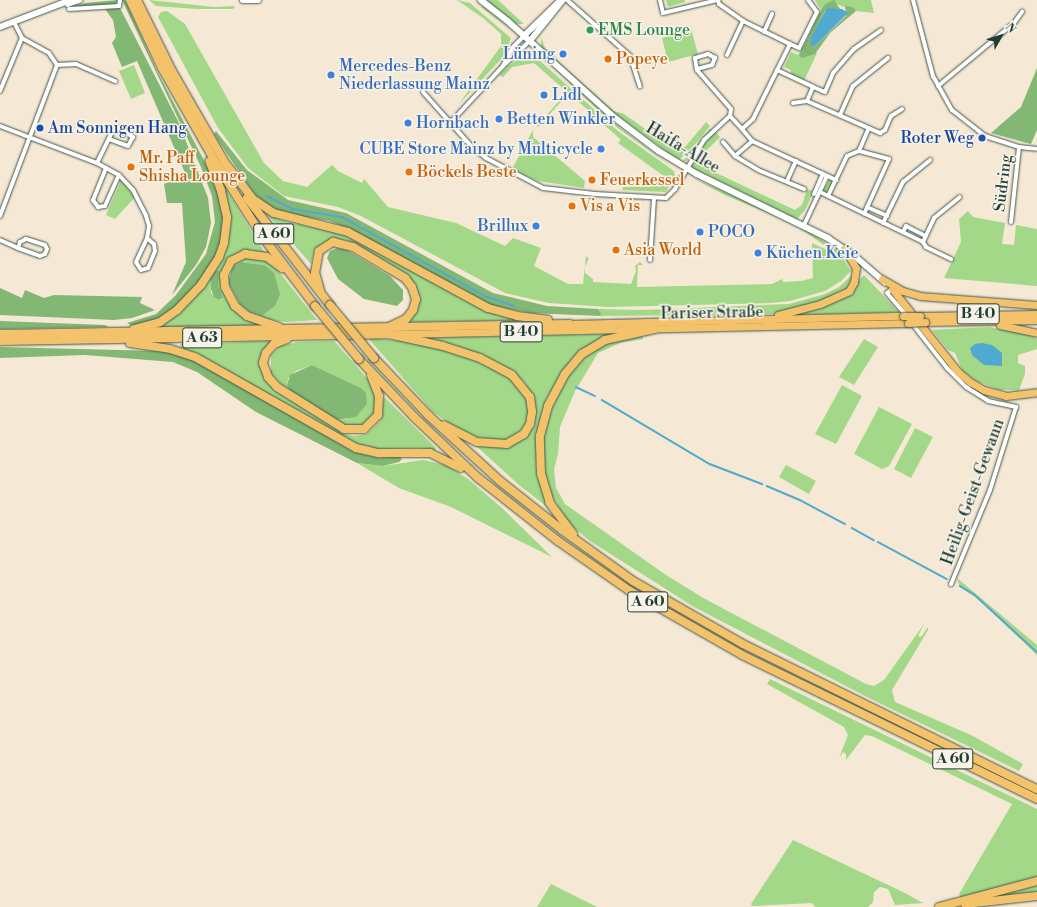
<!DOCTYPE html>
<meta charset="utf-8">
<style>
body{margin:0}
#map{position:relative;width:1037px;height:907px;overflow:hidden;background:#f5e8d4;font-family:"Libre Bodoni",serif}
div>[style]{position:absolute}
.green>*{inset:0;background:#a3d888}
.forest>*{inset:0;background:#82b874}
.water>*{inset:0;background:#52a9cf}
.stream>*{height:1.5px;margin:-0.75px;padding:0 0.75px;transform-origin:0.75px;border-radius:0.75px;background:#52a9cf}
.roads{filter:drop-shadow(0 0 1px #3f574c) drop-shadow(0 0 1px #3f574c)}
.minor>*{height:4px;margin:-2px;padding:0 2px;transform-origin:2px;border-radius:2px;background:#fff}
.tertiary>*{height:5.5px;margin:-2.75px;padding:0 2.75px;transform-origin:2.75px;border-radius:2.75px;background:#fff}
.trunk>*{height:7px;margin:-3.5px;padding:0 3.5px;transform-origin:3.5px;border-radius:3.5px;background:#f3c26a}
.motorway>*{height:8px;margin:-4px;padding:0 4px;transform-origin:4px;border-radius:4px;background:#f3c26a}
.bridges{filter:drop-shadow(0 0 1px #3f574c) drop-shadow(0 0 1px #3f574c)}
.trunk-bridge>*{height:7px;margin:-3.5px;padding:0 3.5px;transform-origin:3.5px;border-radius:3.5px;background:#f3c26a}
.motorway-bridge>*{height:8px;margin:-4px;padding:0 4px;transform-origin:4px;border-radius:4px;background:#f3c26a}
.dots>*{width:11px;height:11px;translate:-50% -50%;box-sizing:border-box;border:2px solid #f7f3e8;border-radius:50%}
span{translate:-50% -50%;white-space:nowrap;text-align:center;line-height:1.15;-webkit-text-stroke:3px #f7f3e8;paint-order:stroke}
.shield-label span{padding:1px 3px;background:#f7f3e8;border:1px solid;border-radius:3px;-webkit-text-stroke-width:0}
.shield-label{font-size:15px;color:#1f3d34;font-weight:700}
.leisure-label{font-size:16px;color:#27864d}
.left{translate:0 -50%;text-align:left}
.shop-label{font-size:16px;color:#366cbe}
.right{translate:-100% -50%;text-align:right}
.food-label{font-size:16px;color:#c56008}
.transit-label{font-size:16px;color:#164399}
.street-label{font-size:16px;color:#1f3d34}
.north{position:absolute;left:981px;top:16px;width:40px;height:40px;-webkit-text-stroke:3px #f7f3e8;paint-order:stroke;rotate:51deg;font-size:11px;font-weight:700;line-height:16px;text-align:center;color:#1f3d34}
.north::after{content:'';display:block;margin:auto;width:14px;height:18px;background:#1f3d34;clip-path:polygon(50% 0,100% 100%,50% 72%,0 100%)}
</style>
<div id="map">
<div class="green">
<i style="clip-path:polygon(149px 0,214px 7px,235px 6px,233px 9px,197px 9px,156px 6px)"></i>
<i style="clip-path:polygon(457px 0,470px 3px,511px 38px,503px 57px,458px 105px,501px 46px,501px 34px,483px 18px)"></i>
<i style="clip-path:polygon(486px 0,498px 0,524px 24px,516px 24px)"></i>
<i style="clip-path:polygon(666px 0,685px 0,685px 2px,668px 7px)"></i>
<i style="clip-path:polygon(815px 0,871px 0,874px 13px,856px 11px,836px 4px,825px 4px,821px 10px)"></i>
<i style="clip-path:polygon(482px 6px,502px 22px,512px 31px,481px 7px)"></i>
<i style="clip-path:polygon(167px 11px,185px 24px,264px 163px,283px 181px,307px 187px,332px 165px,338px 171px,362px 183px,364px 179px,388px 207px,456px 223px,505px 246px,513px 238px,541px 248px,534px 266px,568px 284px,583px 284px,586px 256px,589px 259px,585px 266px,585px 273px,593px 279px,593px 282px,631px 284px,636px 271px,635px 266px,640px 262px,643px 265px,638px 265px,637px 287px,772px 284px,782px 279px,783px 282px,801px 281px,813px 278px,812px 243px,842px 257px,851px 271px,841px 281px,825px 291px,790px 301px,770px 303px,608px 307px,549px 303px,505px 293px,361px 216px,338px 207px,284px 196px,248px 168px,218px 128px,158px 17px,161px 12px)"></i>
<i style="clip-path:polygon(691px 29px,698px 54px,668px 62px,662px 38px)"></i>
<i style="clip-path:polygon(541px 37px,545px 48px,559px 62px,614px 111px,624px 114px,677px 151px,686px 146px,706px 122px,710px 126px,688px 153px,678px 160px,613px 112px,541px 48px)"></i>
<i style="clip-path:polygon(803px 46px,817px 53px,804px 81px,791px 75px,791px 70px,784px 67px,791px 52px,798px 55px)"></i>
<i style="clip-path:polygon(525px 55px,538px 59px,618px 131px,674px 171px,675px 176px,666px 192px,622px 190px,623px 187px,662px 186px,665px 177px,618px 143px,621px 140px,569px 93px,538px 127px,537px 126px,567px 92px,534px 63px,512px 67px,503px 77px,499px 75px,508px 66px)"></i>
<i style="clip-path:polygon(134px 65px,145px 93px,131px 99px,119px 71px)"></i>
<i style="clip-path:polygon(563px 77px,582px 92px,620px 128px,673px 167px,619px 129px)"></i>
<i style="clip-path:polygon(710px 129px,712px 129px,688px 160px,682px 162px)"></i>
<i style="clip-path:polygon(533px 130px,533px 137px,585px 181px,584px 188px,538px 181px,512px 169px)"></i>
<i style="clip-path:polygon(715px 131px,720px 137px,707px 150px,702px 159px,702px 163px,714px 172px,795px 210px,802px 205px,807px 189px,814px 191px,805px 210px,797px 219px,693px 168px,692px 163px,700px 150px)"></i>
<i style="clip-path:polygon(692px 178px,760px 207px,794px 224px,725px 195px)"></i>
<i style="clip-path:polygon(830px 179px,833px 182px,826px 193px,823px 190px)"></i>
<i style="clip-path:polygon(121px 180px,135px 197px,115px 219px,106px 215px)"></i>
<i style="clip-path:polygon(221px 181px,265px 253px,250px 250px,229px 259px,224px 291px,262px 325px,153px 328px,197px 295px,210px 278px,211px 293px,219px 300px,223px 299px,218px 285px,219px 271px,216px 270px,228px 242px,230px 223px)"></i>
<i style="clip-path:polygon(968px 211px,973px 217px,1005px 223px,1002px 244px,1014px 245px,1016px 225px,1037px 229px,1037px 286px,944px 278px,961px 242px,959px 219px)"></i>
<i style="clip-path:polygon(267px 214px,287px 222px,341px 233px,520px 320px,406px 322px,419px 302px,399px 271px,351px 242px,335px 238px,314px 250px,311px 264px)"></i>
<i style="clip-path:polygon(799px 225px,842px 253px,850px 263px,798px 227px)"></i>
<i style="clip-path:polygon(246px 258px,266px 260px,273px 264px,317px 320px,286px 322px,263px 319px,262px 316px,275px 306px,264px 265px,242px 262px,233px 267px,229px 275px,231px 266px)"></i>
<i style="clip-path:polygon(852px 275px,849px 287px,820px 302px,775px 314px,600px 316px,598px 309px,644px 310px,789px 304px,825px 294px,839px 287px)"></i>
<i style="clip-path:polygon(864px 275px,899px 312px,797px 315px,842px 298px)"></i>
<i style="clip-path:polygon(989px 327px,1027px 334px,1037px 339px,1037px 349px,1018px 355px,1018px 363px,1025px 366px,1025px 374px,1019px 390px,1000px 390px,976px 381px,962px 370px,955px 353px,948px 350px,932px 330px)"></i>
<i style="clip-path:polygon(618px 334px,600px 339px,579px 353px,548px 396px,538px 428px,536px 467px,551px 510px,519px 485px,475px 445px,502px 447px,525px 436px,534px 399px,525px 383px,517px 375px,427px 338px)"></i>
<i style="clip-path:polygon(643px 335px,643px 339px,620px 343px,598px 353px,575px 391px,560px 427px,558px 454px,554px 469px,556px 488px,565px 504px,666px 575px,705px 599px,866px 684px,874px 686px,884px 680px,924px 624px,918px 636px,921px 637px,928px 627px,928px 630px,892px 690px,895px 702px,973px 736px,1023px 764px,1019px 771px,867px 697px,694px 607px,590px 541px,568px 523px,548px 489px,543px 464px,544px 436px,555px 399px,569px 375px,587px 355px,607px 343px)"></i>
<i style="clip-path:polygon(368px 338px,422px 343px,463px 356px,497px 370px,513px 381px,528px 400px,529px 410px,526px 425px,512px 438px,503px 442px,483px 441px,458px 430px,432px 411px)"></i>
<i style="clip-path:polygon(864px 339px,878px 347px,854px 385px,839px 377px)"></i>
<i style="clip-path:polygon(274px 341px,263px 351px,259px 360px,262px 374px,272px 388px,345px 434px,354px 436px,367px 434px,381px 420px,384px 397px,436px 448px,435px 451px,419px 448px,376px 449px,355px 444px,201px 356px,181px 348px,180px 344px)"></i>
<i style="clip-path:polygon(334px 341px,373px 385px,377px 408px,371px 422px,358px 428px,343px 425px,336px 420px,347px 419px,367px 404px,361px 388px,312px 365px,296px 371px,288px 378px,287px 385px,297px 395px,286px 389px,271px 373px,271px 355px,280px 346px,297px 342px)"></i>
<i style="clip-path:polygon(842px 385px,862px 396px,836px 444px,815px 434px)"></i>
<i style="clip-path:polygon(879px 407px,912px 424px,889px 466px,882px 469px,854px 454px)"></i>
<i style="clip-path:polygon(915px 428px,933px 437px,911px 478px,894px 469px)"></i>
<i style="clip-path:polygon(423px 460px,446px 465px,468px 479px,502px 508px,552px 557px,451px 507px,399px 488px,357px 463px,383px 466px)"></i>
<i style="clip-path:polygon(786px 465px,816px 481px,809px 494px,779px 477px)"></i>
<i style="clip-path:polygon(957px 578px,1037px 645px,1037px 655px,977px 598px,960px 587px)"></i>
<i style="clip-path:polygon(770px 679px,1037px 809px,1037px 879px,961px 898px,959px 894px,1012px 804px,872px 736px,865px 735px,846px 760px,846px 754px,843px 752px,839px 758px,848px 735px,844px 727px,767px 684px)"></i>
<i style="clip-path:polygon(793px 840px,905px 893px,923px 903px,895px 905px,888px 889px,880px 887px,874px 892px,873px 902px,868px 907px,815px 907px,812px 903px,752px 906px,751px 904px)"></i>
<i style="clip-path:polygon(1037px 883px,1037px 893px,965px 901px)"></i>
<i style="clip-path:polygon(551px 884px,597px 907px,537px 907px)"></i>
</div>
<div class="forest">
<i style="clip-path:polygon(118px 0,115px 4px,70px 8px,85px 3px)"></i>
<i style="clip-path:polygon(122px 0,125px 0,157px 71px,207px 166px,222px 205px,224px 227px,218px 253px,200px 281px,181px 303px,158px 319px,132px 326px,127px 323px,156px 314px,176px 295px,206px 254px,215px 222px,212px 196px,201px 167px)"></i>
<i style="clip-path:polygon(834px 0,840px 9px,825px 11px,811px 38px,811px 47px,815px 46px,846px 16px,845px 6px,853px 7px,856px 11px,830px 33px,815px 54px,802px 58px,799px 56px,821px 10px,825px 4px)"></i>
<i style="clip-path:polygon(120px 8px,178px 121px,208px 198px,211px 223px,206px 247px,196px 265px,172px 295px,186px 262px,182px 203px,167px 203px,164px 184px,186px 175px,137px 61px,122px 67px,112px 43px,116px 37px,113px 20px,105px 9px)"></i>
<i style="clip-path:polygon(1037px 68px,1037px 130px,1031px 144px,991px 133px,1021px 107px)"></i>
<i style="clip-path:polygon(216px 131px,247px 170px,288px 200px,346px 213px,493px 293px,547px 306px,598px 309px,601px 314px,600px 316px,530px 313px,493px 306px,345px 227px,329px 221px,278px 212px,257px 198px,219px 142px,214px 134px)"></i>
<i style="clip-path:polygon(337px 248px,347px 250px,390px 276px,403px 290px,403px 300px,397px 306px,364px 299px,338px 279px,327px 258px,330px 251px)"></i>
<i style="clip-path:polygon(242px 262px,264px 265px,274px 273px,280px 294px,275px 306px,262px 316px,250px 312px,240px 304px,228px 282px,233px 267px)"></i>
<i style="clip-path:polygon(216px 270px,219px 271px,218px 285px,223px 298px,219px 300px,214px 297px,211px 289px,210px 278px)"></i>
<i style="clip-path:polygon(0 288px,22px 298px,25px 290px,44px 298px,54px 295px,142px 297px,140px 303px,155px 310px,132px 318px,114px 320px,0 315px)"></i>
<i style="clip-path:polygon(0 321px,105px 325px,109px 327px,0 329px)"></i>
<i style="clip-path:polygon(0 347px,160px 351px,181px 356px,196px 361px,354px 452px,380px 458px,399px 456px,402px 459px,399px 462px,383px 466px,357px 463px,256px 412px,197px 372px,173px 362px,85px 355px,0 358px)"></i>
<i style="clip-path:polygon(312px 365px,361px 388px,366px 393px,367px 404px,356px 417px,336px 420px,290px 390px,287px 385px,290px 375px)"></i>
</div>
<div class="water">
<i style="clip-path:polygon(827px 8px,842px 9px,848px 13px,815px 46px,811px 47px,811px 37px)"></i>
<i style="clip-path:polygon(982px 343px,992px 345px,1002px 353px,1002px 366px,984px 365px,972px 355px,970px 348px,975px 344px)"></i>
</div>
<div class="stream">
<i style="left:267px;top:196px;width:29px;rotate:27deg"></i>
<i style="left:293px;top:209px;width:50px;rotate:9.3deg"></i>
<i style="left:342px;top:217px;width:166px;rotate:28.9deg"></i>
<i style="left:487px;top:297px;width:28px;rotate:18deg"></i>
<i style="left:576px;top:387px;width:21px;rotate:25deg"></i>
<i style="left:602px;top:400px;width:126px;rotate:30.7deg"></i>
<i style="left:710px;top:464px;width:56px;rotate:21deg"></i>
<i style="left:767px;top:486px;width:36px;rotate:23deg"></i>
<i style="left:800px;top:500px;width:51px;rotate:28.1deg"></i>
<i style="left:852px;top:528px;width:25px;rotate:29deg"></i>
<i style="left:878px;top:542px;width:78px;rotate:28.2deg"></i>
<i style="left:960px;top:586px;width:17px;rotate:31deg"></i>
<i style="left:975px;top:595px;width:84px;rotate:42.6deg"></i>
</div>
<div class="roads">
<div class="minor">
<i style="left:567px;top:0;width:84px;rotate:41.6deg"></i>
<i style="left:630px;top:56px;width:32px;rotate:72deg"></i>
<i style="left:660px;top:0;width:13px;rotate:77deg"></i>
<i style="left:663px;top:13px;width:57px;rotate:-13.3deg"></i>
<i style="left:718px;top:0;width:4px;rotate:76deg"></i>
<i style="left:719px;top:4px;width:29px;rotate:35deg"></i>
<i style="left:743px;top:21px;width:52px;rotate:26.1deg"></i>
<i style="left:913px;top:0;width:79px;rotate:75.3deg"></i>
<i style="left:933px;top:76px;width:39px;rotate:61deg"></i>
<i style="left:952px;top:110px;width:42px;rotate:38.2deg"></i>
<i style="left:985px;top:136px;width:36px;rotate:18deg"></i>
<i style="left:1019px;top:147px;width:18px;rotate:6deg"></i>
<i style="left:69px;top:9px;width:50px;rotate:-3.4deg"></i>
<i style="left:119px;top:6px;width:6px;rotate:-81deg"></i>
<i style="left:764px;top:32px;width:20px;rotate:-66deg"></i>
<i style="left:727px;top:55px;width:38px;rotate:-65deg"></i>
<i style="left:505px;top:64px;width:34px;rotate:-43deg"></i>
<i style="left:57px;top:65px;width:19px;rotate:-3deg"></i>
<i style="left:76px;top:64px;width:43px;rotate:23.6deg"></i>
<i style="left:697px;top:69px;width:16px;rotate:-15deg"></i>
<i style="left:712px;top:65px;width:8px;rotate:-67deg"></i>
<i style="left:715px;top:58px;width:8px;rotate:-150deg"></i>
<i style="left:708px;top:54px;width:14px;rotate:163deg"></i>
<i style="left:695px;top:58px;width:12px;rotate:81deg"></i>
<i style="left:697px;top:70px;width:52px;rotate:48.9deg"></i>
<i style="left:731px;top:109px;width:7px;rotate:98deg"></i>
<i style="left:730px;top:116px;width:18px;rotate:47deg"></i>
<i style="left:742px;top:129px;width:15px;rotate:-42deg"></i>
<i style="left:753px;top:119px;width:84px;rotate:-63.7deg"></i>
<i style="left:790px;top:44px;width:10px;rotate:24deg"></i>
<i style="left:799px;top:48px;width:40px;rotate:-63.4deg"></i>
<i style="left:817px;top:12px;width:15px;rotate:-127deg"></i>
<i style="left:777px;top:70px;width:40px;rotate:25deg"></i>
<i style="left:813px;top:87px;width:15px;rotate:113deg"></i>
<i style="left:807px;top:101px;width:80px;rotate:23.7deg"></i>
<i style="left:880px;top:133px;width:6px;rotate:-31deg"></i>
<i style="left:885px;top:130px;width:15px;rotate:-67deg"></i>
<i style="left:891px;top:116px;width:13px;rotate:-32deg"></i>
<i style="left:938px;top:86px;width:99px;rotate:-39.7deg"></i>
<i style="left:1014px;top:23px;width:14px;rotate:-54deg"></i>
<i style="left:813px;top:87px;width:13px;rotate:23deg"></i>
<i style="left:825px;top:92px;width:21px;rotate:-67deg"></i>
<i style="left:833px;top:73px;width:32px;rotate:-49deg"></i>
<i style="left:854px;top:49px;width:33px;rotate:-35deg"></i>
<i style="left:0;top:91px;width:57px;rotate:-67.5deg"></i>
<i style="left:423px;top:92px;width:74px;rotate:48.3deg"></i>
<i style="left:472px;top:147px;width:18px;rotate:38deg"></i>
<i style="left:486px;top:158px;width:64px;rotate:27.8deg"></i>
<i style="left:543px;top:188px;width:52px;rotate:6.6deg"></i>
<i style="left:595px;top:194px;width:71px;rotate:3.2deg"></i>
<i style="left:666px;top:198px;width:13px;rotate:-45deg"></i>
<i style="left:675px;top:189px;width:57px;rotate:-59.4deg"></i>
<i style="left:704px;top:140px;width:35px;rotate:-43deg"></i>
<i style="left:793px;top:103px;width:14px;rotate:-8deg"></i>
<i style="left:840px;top:115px;width:32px;rotate:-66deg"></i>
<i style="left:853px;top:86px;width:45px;rotate:-38.7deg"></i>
<i style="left:451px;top:122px;width:76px;rotate:-47.1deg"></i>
<i style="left:503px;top:66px;width:20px;rotate:-63deg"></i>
<i style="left:512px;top:48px;width:17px;rotate:-45deg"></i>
<i style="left:0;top:126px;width:104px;rotate:20.9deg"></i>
<i style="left:97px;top:163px;width:25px;rotate:29deg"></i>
<i style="left:119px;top:175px;width:21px;rotate:47deg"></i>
<i style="left:133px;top:190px;width:29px;rotate:63deg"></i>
<i style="left:146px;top:216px;width:10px;rotate:73deg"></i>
<i style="left:149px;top:226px;width:12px;rotate:99deg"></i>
<i style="left:742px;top:129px;width:16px;rotate:50deg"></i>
<i style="left:752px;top:141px;width:93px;rotate:24.9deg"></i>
<i style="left:723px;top:142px;width:18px;rotate:49deg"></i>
<i style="left:735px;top:156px;width:27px;rotate:31deg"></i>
<i style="left:758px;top:170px;width:50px;rotate:22.4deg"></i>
<i style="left:859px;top:151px;width:31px;rotate:15deg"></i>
<i style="left:889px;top:159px;width:60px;rotate:114.4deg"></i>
<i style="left:735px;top:156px;width:23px;rotate:-41deg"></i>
<i style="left:97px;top:163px;width:37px;rotate:-64deg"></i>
<i style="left:113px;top:130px;width:6px;rotate:-18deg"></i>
<i style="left:119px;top:128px;width:17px;rotate:33deg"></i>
<i style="left:133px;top:137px;width:10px;rotate:119deg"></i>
<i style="left:128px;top:146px;width:20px;rotate:-160deg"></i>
<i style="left:106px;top:168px;width:35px;rotate:112deg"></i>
<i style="left:93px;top:200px;width:9px;rotate:54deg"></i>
<i style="left:98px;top:207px;width:7px;rotate:-8deg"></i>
<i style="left:105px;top:206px;width:34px;rotate:-66deg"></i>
<i style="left:787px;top:181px;width:22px;rotate:-66deg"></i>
<i style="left:820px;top:192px;width:114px;rotate:25.9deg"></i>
<i style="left:923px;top:242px;width:6px;rotate:59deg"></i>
<i style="left:926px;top:247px;width:28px;rotate:26deg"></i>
<i style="left:814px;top:194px;width:22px;rotate:-66deg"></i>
<i style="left:828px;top:196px;width:44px;rotate:-64.6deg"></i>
<i style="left:847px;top:156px;width:13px;rotate:-23deg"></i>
<i style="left:859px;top:151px;width:25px;rotate:-67deg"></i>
<i style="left:867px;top:207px;width:22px;rotate:24deg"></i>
<i style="left:0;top:216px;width:161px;rotate:-69.3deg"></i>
<i style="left:57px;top:65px;width:14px;rotate:-124deg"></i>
<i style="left:49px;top:53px;width:31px;rotate:-151deg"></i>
<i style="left:22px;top:38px;width:18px;rotate:-117deg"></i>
<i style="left:1011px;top:222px;width:75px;rotate:-83.9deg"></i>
<i style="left:883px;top:223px;width:46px;rotate:-64deg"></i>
<i style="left:903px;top:182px;width:35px;rotate:-39deg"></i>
<i style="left:804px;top:225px;width:54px;rotate:-64.9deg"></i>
<i style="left:903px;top:232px;width:7px;rotate:-63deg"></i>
<i style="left:906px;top:226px;width:22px;rotate:27deg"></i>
<i style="left:147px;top:238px;width:9px;rotate:41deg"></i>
<i style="left:154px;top:244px;width:7px;rotate:82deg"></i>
<i style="left:155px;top:251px;width:18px;rotate:112deg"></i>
<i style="left:148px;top:268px;width:7px;rotate:164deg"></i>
<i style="left:141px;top:270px;width:9px;rotate:-122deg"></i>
<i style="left:136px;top:262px;width:26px;rotate:-65deg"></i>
<i style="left:0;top:240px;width:20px;rotate:24deg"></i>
<i style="left:18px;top:248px;width:23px;rotate:20deg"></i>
<i style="left:40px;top:256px;width:5px;rotate:-22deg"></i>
<i style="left:45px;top:254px;width:5px;rotate:-68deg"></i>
<i style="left:47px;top:249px;width:4px;rotate:-117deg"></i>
<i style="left:45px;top:245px;width:20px;rotate:-162deg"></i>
<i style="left:26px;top:239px;width:7px;rotate:153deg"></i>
<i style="left:20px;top:242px;width:6px;rotate:108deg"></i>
<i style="left:923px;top:242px;width:26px;rotate:-65deg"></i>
<i style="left:934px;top:218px;width:33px;rotate:-39deg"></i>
<i style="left:650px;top:260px;width:62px;rotate:-86.3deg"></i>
<i style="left:892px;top:289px;width:6px;rotate:141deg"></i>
<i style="left:887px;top:293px;width:29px;rotate:49deg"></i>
<i style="left:911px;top:322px;width:58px;rotate:52deg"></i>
<i style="left:947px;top:368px;width:27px;rotate:45deg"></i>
<i style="left:966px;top:387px;width:26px;rotate:32deg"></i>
<i style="left:988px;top:401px;width:29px;rotate:12deg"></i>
<i style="left:1016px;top:407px;width:87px;rotate:107.4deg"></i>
<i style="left:990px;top:490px;width:102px;rotate:112.5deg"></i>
</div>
<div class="tertiary">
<i style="left:243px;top:0;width:15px"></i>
<i style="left:481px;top:0;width:34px;rotate:38deg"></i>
<i style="left:508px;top:21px;width:143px;rotate:42.2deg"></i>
<i style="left:614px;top:117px;width:56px;rotate:37.1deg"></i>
<i style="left:659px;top:151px;width:44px;rotate:31.2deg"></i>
<i style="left:697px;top:174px;width:146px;rotate:26deg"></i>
<i style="left:828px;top:238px;width:32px;rotate:34deg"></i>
<i style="left:855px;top:256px;width:40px;rotate:41deg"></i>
<i style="left:68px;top:4px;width:12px;rotate:-20deg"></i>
<i style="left:0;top:27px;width:76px;rotate:-20.8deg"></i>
<i style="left:524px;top:36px;width:50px;rotate:-44.2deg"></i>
<i style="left:530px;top:41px;width:53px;rotate:-51.2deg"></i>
</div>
<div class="trunk">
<i style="left:882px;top:279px;width:24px;rotate:30deg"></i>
<i style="left:903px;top:291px;width:18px;rotate:16deg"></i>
<i style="left:920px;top:296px;width:117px;rotate:4.4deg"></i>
<i style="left:892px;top:289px;width:106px;rotate:51.5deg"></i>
<i style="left:958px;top:372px;width:16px;rotate:40deg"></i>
<i style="left:970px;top:382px;width:16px;rotate:30deg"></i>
<i style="left:984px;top:390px;width:23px;rotate:15deg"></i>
<i style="left:1006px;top:396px;width:31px;rotate:-7deg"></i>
<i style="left:778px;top:315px;width:43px;rotate:-14.7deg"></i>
<i style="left:820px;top:304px;width:32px;rotate:-24deg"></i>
<i style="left:849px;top:291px;width:10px;rotate:-61deg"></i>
<i style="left:854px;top:282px;width:14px;rotate:-82deg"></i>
<i style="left:856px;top:268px;width:23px;rotate:-121deg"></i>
<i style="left:920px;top:316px;width:117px;rotate:-1deg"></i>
<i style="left:925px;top:322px;width:112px;rotate:-1deg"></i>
<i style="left:570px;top:324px;width:333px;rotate:-1.4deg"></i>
<i style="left:1000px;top:325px;width:38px;rotate:12deg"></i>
<i style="left:396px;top:334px;width:512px;rotate:-1.23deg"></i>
</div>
<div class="motorway">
<i style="left:130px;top:0;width:75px;rotate:64.8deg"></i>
<i style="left:162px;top:68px;width:112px;rotate:60.4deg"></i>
<i style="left:217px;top:165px;width:84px;rotate:57.6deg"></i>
<i style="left:262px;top:236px;width:88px;rotate:52.9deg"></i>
<i style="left:137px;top:0;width:79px;rotate:63.8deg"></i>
<i style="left:172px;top:71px;width:112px;rotate:60deg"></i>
<i style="left:226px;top:164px;width:44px;rotate:52.4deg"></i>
<i style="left:253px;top:199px;width:25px;rotate:34deg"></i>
<i style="left:274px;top:213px;width:76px;rotate:14.4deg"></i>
<i style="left:348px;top:232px;width:159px;rotate:28.5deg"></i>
<i style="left:488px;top:308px;width:30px;rotate:15deg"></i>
<i style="left:517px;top:316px;width:31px;rotate:7deg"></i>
<i style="left:247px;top:198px;width:135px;rotate:52.2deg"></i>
<i style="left:320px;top:290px;width:18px;rotate:-106deg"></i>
<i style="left:315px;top:273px;width:22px;rotate:-80deg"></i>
<i style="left:319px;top:251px;width:17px;rotate:-33deg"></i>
<i style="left:333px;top:242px;width:21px;rotate:14deg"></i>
<i style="left:353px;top:247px;width:61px;rotate:30.8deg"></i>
<i style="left:405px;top:278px;width:11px;rotate:52deg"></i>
<i style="left:412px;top:287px;width:13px;rotate:72deg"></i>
<i style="left:416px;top:299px;width:11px;rotate:105deg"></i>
<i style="left:413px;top:310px;width:11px;rotate:128deg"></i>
<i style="left:406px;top:319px;width:17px;rotate:155deg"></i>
<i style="left:279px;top:327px;width:34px;rotate:-161deg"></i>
<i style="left:247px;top:316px;width:16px;rotate:-140deg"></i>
<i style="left:235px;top:306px;width:21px;rotate:-118deg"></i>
<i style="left:225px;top:287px;width:12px;rotate:-95deg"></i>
<i style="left:224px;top:275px;width:16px;rotate:-63deg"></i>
<i style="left:231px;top:261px;width:16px;rotate:-27deg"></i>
<i style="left:245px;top:254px;width:22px;rotate:8deg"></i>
<i style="left:267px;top:257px;width:19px;rotate:36deg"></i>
<i style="left:134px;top:329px;width:27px;rotate:-15deg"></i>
<i style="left:160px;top:322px;width:21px;rotate:-35deg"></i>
<i style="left:177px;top:310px;width:35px;rotate:-46deg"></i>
<i style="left:201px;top:285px;width:33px;rotate:-57deg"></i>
<i style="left:219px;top:257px;width:15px;rotate:-70deg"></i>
<i style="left:224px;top:243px;width:26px;rotate:-83deg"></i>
<i style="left:227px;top:217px;width:28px;rotate:-103deg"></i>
<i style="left:221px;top:190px;width:31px;rotate:-112deg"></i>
<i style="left:0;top:334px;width:570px;rotate:-1.01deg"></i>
<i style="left:287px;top:339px;width:14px;rotate:159deg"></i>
<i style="left:274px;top:344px;width:12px;rotate:132deg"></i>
<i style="left:266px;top:353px;width:10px;rotate:107deg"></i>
<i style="left:263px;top:363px;width:15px;rotate:70deg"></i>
<i style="left:268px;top:377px;width:13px;rotate:48deg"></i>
<i style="left:277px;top:387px;width:79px;rotate:32.1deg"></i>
<i style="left:344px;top:429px;width:20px"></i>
<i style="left:364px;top:429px;width:20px;rotate:-45deg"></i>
<i style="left:378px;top:415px;width:19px;rotate:-87deg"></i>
<i style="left:379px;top:396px;width:22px;rotate:-111deg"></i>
<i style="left:0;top:341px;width:388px;rotate:-1deg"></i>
<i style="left:388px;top:334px;width:56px;rotate:12.3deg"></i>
<i style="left:443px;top:346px;width:39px;rotate:18deg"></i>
<i style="left:480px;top:358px;width:36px;rotate:28deg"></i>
<i style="left:512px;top:375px;width:28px;rotate:51deg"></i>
<i style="left:530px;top:397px;width:15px;rotate:82deg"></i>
<i style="left:532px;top:412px;width:12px;rotate:99deg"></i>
<i style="left:530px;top:424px;width:12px;rotate:121deg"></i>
<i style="left:524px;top:434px;width:20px;rotate:150deg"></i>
<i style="left:507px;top:444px;width:30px;rotate:-176deg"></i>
<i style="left:477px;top:442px;width:37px;rotate:-153deg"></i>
<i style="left:130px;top:343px;width:40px;rotate:8.5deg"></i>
<i style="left:170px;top:349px;width:26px;rotate:18deg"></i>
<i style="left:195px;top:357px;width:185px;rotate:29.5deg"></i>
<i style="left:356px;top:448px;width:23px;rotate:13deg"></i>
<i style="left:378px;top:453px;width:52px"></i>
<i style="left:430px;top:453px;width:34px;rotate:26deg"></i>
<i style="left:374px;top:358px;width:79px;rotate:46.5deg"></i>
<i style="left:428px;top:415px;width:98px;rotate:42.5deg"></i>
<i style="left:500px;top:481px;width:79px;rotate:38.3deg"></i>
<i style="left:562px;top:530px;width:87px;rotate:35.7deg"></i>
<i style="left:633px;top:581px;width:127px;rotate:29.8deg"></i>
<i style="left:743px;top:644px;width:328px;rotate:26.3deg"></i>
<i style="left:359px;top:359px;width:79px;rotate:46.5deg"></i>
<i style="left:413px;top:416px;width:88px;rotate:43.6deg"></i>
<i style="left:477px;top:477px;width:103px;rotate:38.3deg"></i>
<i style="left:558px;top:541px;width:88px;rotate:34.8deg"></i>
<i style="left:630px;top:591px;width:129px;rotate:29.7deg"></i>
<i style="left:742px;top:655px;width:328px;rotate:26deg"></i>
<i style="left:573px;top:534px;width:39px;rotate:-127deg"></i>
<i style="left:550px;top:503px;width:31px;rotate:-107deg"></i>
<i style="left:541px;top:473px;width:37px;rotate:-92deg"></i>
<i style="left:540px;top:436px;width:31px;rotate:-75deg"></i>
<i style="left:548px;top:406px;width:36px;rotate:-62deg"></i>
<i style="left:565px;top:374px;width:26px;rotate:-50deg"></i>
<i style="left:582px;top:354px;width:27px;rotate:-31deg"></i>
<i style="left:605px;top:340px;width:51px;rotate:-12.4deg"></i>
<i style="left:965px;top:904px;width:72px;rotate:-6.3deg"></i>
<i style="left:939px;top:907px;width:101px;rotate:-14.9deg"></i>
</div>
</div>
<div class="bridges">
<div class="trunk-bridge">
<i style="left:903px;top:316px;width:17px"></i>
<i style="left:908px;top:323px;width:17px;rotate:-3deg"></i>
</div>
<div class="motorway-bridge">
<i style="left:330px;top:305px;width:69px;rotate:50.3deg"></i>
<i style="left:315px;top:306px;width:69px;rotate:50.3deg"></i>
</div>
</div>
<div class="dots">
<i style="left:590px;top:30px;background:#2e9e5b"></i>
<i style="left:563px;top:54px;background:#3f7fe0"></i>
<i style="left:608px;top:59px;background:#e8710a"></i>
<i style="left:331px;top:75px;background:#3f7fe0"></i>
<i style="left:544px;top:95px;background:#3f7fe0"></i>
<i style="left:499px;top:119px;background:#3f7fe0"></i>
<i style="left:408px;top:123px;background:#3f7fe0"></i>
<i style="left:40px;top:128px;background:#1a4fb4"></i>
<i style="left:982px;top:138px;background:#1a4fb4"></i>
<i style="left:601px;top:149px;background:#3f7fe0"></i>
<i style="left:131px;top:167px;background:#e8710a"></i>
<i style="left:409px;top:172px;background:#e8710a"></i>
<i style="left:592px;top:180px;background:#e8710a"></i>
<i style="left:572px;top:206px;background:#e8710a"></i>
<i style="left:536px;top:226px;background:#3f7fe0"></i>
<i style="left:700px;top:232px;background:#3f7fe0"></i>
<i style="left:616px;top:250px;background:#e8710a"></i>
<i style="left:758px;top:253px;background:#3f7fe0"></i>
</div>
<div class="shield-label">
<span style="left:274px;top:234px">A 60</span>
<span style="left:978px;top:314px">B 40</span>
<span style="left:521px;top:332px">B 40</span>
<span style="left:202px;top:338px">A 63</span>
<span style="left:648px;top:602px">A 60</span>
<span style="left:953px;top:759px">A 60</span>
</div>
<div class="leisure-label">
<span class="left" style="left:598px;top:30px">EMS Lounge</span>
</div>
<div class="shop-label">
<span class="right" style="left:555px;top:54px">Lüning</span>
<span class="left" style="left:339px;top:75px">Mercedes-Benz<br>Niederlassung Mainz</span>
<span class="left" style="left:552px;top:95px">Lidl</span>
<span class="left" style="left:507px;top:119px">Betten Winkler</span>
<span class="left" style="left:416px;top:123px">Hornbach</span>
<span class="right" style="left:593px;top:149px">CUBE Store Mainz by Multicycle</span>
<span class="right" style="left:528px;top:226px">Brillux</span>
<span class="left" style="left:708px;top:232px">POCO</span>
<span class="left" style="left:766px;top:253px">Küchen Keie</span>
</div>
<div class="food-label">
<span class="left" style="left:616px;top:59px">Popeye</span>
<span class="left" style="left:139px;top:167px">Mr. Paff<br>Shisha Lounge</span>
<span class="left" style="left:417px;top:172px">Böckels Beste</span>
<span class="left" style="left:600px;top:180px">Feuerkessel</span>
<span class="left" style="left:580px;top:206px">Vis a Vis</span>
<span class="left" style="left:624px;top:250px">Asia World</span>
</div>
<div class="transit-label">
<span class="left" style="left:48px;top:128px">Am Sonnigen Hang</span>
<span class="right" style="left:974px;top:138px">Roter Weg</span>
</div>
<div class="street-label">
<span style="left:683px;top:148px;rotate:31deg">Haifa-Allee</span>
<span style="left:1003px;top:183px;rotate:-83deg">Südring</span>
<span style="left:712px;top:313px;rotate:-1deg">Pariser Straße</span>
<span style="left:973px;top:492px;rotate:-70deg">Heilig-Geist-Gewann</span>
</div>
<div class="north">N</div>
</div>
